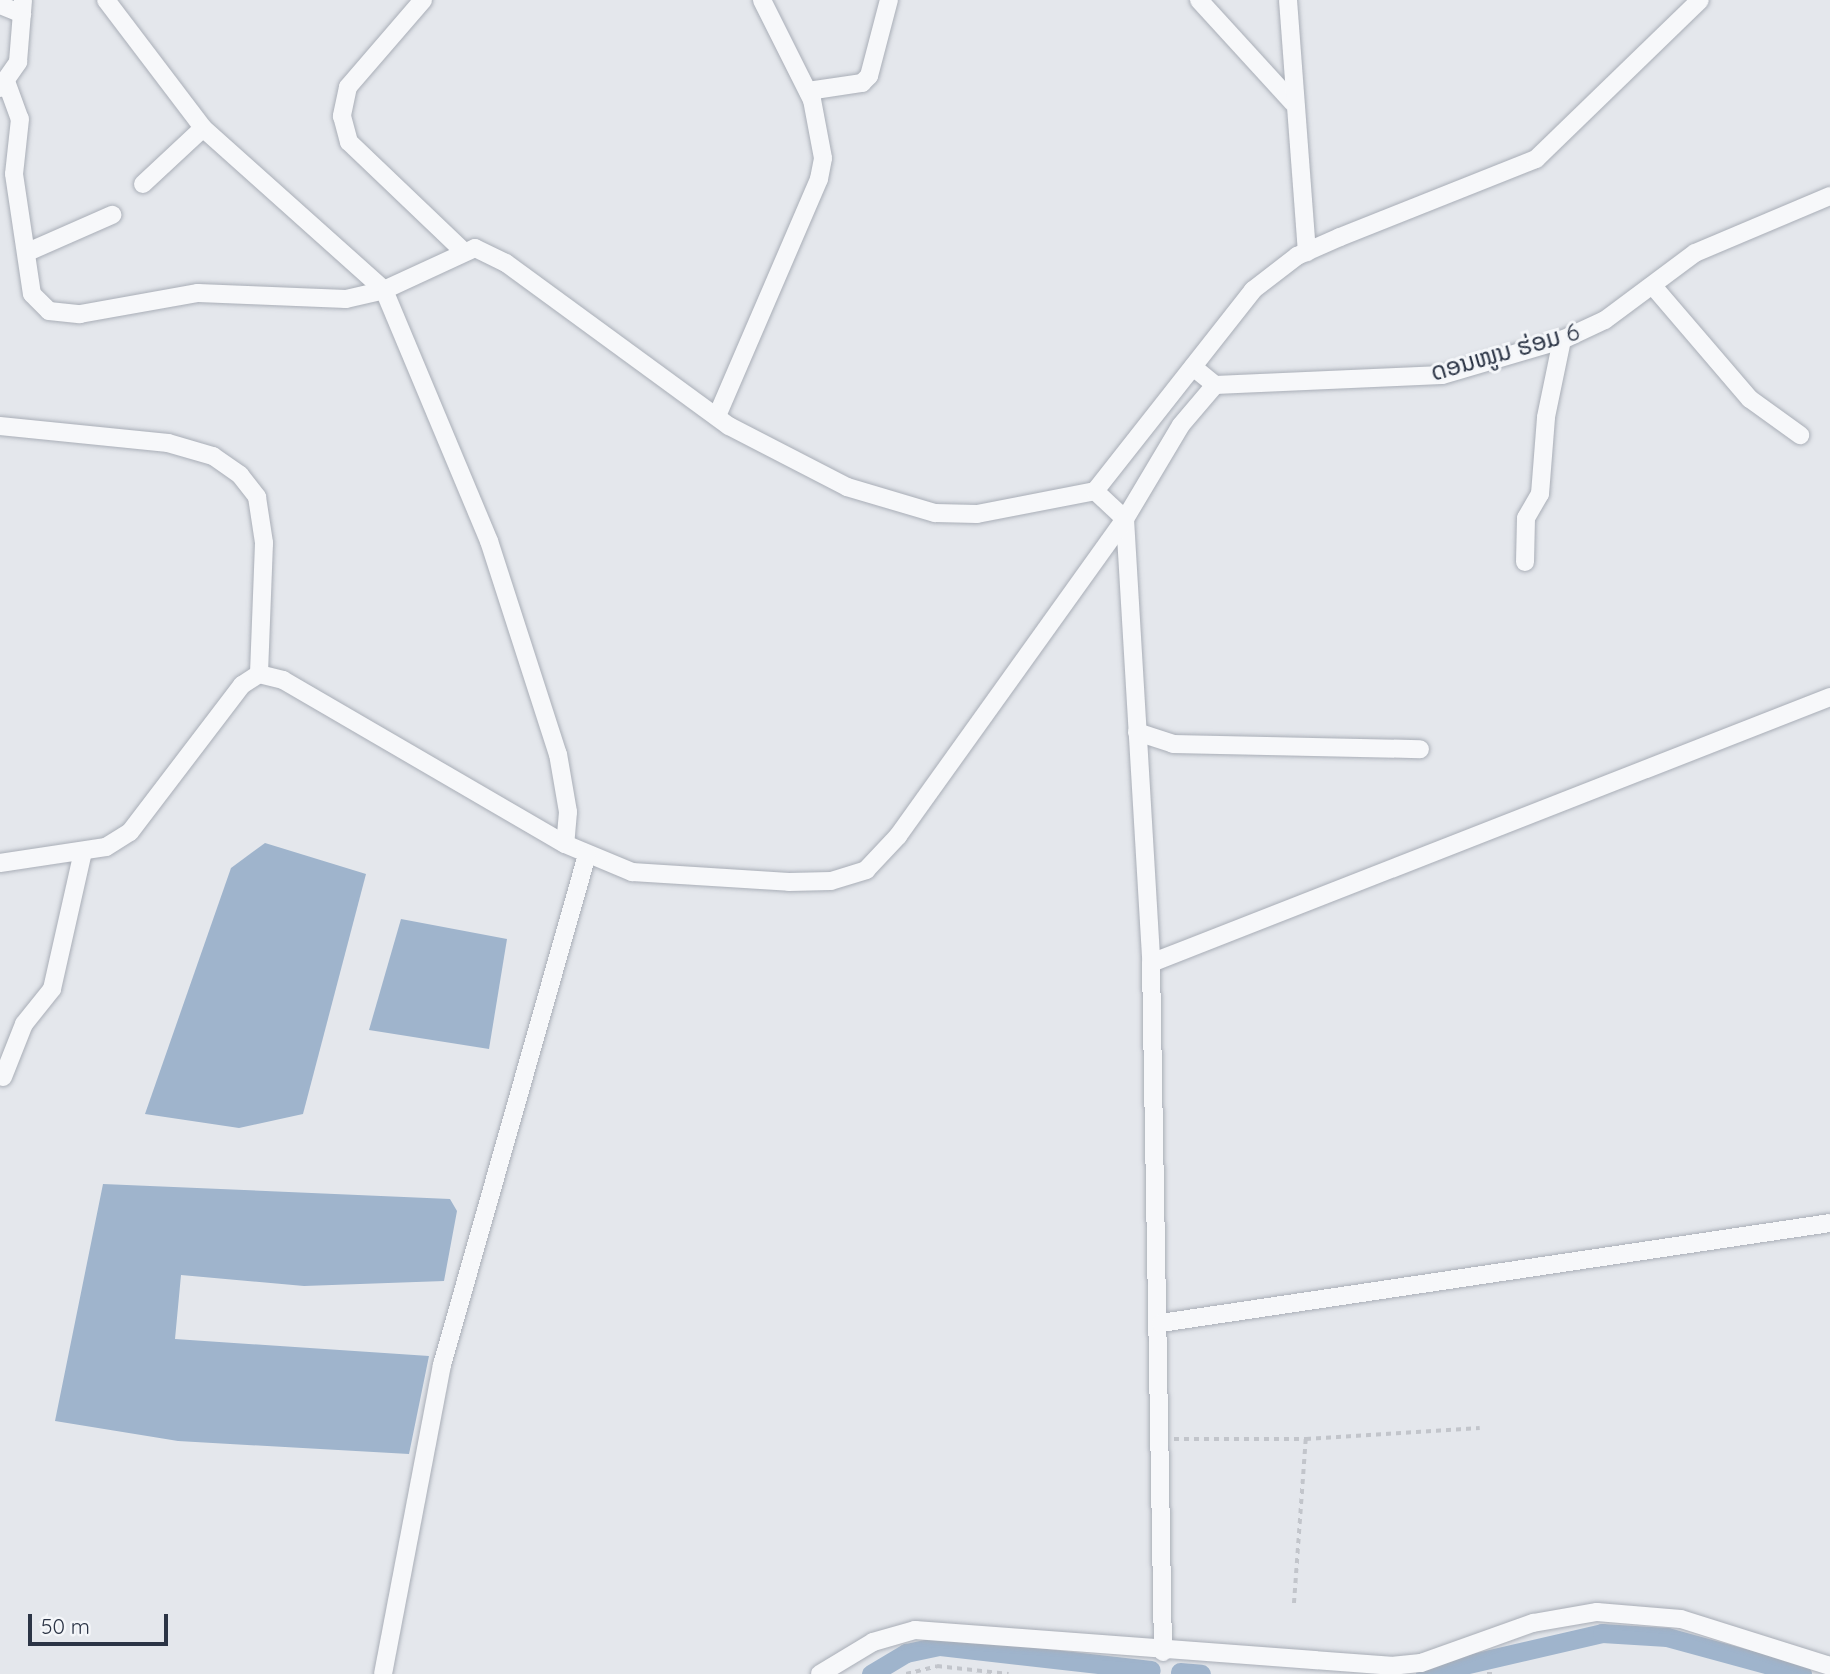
<!DOCTYPE html>
<meta charset="utf-8">
<style>
body{margin:0}
#map{position:relative;width:1830px;height:1674px;overflow:hidden;background:#e4e7ec;font-family:Quicksand,"Noto Sans Lao",sans-serif}
div>[style]{position:absolute}
.water>*{inset:0;background:#9fb4cc}
.canal>*{height:19px;margin:-9.5px;padding:0 9.5px;transform-origin:9.5px;border-radius:9.5px;background:#9fb4cc}
.path>*{height:3.5px;margin-top:-1.75px;transform-origin:0;background:repeating-linear-gradient(90deg,#c2c5cb 0 5px,transparent 0 10px)}
.roads{filter:drop-shadow(0 0 2px #a9aeb7) drop-shadow(0 0 2px #a9aeb7)}
.minor>*{height:18px;margin:-9px;padding:0 9px;transform-origin:9px;border-radius:9px;background:#f7f8fa}
span{translate:-50% -50%;white-space:nowrap;text-align:center;line-height:1.15;-webkit-text-stroke:6px #f4f6f9;paint-order:stroke}
.street-label{font-size:24px;color:#2b3445}
.scale{position:absolute;left:28px;top:1614px;width:140px;height:32px;box-sizing:border-box;border:4px solid #2b3445;border-top:0;padding-left:9px;font-size:21px;line-height:24px;white-space:nowrap;color:#2b3445;-webkit-text-stroke:5px #f4f6f9;paint-order:stroke}
</style>
<div id="map">
<div class="water">
<i style="clip-path:polygon(265px 843px,366px 874px,303px 1114px,239px 1128px,145px 1114px,231px 868px)"></i>
<i style="clip-path:polygon(401px 919px,507px 939px,489px 1049px,369px 1030px)"></i>
<i style="clip-path:polygon(103px 1184px,450px 1199px,457px 1211px,444px 1281px,304px 1286px,181px 1275px,175px 1339px,429px 1356px,409px 1454px,178px 1441px,55px 1421px)"></i>
</div>
<div class="canal">
<i style="left:1180px;top:1672px;width:21px;rotate:5deg"></i>
<i style="left:871px;top:1674px;width:41px;rotate:-31deg"></i>
<i style="left:906px;top:1653px;width:35px;rotate:-12deg"></i>
<i style="left:940px;top:1646px;width:212px;rotate:6.5deg"></i>
<i style="left:1425px;top:1674px;width:182px;rotate:-13deg"></i>
<i style="left:1602px;top:1633px;width:65px;rotate:3.5deg"></i>
<i style="left:1667px;top:1637px;width:140px;rotate:15.3deg"></i>
</div>
<div class="path">
<i style="left:1174px;top:1439px;width:132px"></i>
<i style="left:1306px;top:1439px;width:169px;rotate:94.1deg"></i>
<i style="left:1306px;top:1439px;width:174px;rotate:-3.6deg"></i>
<i style="left:906px;top:1674px;width:32px;rotate:-14deg"></i>
<i style="left:937px;top:1666px;width:72px;rotate:6.3deg"></i>
<i style="left:1487px;top:1674px;width:5px"></i>
</div>
<div class="roads">
<div class="minor">
<i style="left:106px;top:0;width:161px;rotate:52.8deg"></i>
<i style="left:203px;top:128px;width:243px;rotate:41.8deg"></i>
<i style="left:384px;top:290px;width:272px;rotate:67.3deg"></i>
<i style="left:489px;top:541px;width:224px;rotate:72.1deg"></i>
<i style="left:558px;top:754px;width:59px;rotate:80.2deg"></i>
<i style="left:568px;top:812px;width:32px;rotate:95deg"></i>
<i style="left:423px;top:0;width:115px;rotate:130.8deg"></i>
<i style="left:348px;top:87px;width:30px;rotate:102deg"></i>
<i style="left:342px;top:116px;width:27px;rotate:75deg"></i>
<i style="left:349px;top:142px;width:155px;rotate:43.7deg"></i>
<i style="left:1199px;top:0;width:139px;rotate:47.6deg"></i>
<i style="left:1288px;top:0;width:253px;rotate:85.7deg"></i>
<i style="left:0;top:5px;width:24px;rotate:22deg"></i>
<i style="left:7px;top:84px;width:37px;rotate:70deg"></i>
<i style="left:20px;top:119px;width:55px;rotate:96.2deg"></i>
<i style="left:14px;top:174px;width:121px;rotate:81.5deg"></i>
<i style="left:32px;top:294px;width:24px;rotate:45deg"></i>
<i style="left:49px;top:311px;width:31px;rotate:6deg"></i>
<i style="left:80px;top:314px;width:120px;rotate:-10.1deg"></i>
<i style="left:198px;top:293px;width:148px;rotate:2.3deg"></i>
<i style="left:346px;top:299px;width:39px;rotate:-13deg"></i>
<i style="left:384px;top:290px;width:100px;rotate:-24.8deg"></i>
<i style="left:475px;top:248px;width:34px;rotate:26deg"></i>
<i style="left:506px;top:263px;width:276px;rotate:36.2deg"></i>
<i style="left:729px;top:426px;width:133px;rotate:27.3deg"></i>
<i style="left:847px;top:487px;width:92px;rotate:16.5deg"></i>
<i style="left:935px;top:513px;width:42px;rotate:1.4deg"></i>
<i style="left:977px;top:514px;width:120px;rotate:-11deg"></i>
<i style="left:1095px;top:491px;width:256px;rotate:-51.8deg"></i>
<i style="left:1253px;top:290px;width:56px;rotate:-37.7deg"></i>
<i style="left:1297px;top:256px;width:47px;rotate:-23.8deg"></i>
<i style="left:1340px;top:237px;width:211px;rotate:-21.7deg"></i>
<i style="left:1536px;top:159px;width:228px;rotate:-44.1deg"></i>
<i style="left:0;top:88px;width:32px;rotate:-55deg"></i>
<i style="left:18px;top:62px;width:62px;rotate:-85.4deg"></i>
<i style="left:808px;top:91px;width:55px;rotate:-8.4deg"></i>
<i style="left:862px;top:83px;width:10px;rotate:-45deg"></i>
<i style="left:869px;top:76px;width:79px;rotate:-75.3deg"></i>
<i style="left:143px;top:184px;width:82px;rotate:-43deg"></i>
<i style="left:30px;top:251px;width:90px;rotate:-23.7deg"></i>
<i style="left:1653px;top:286px;width:149px;rotate:49.4deg"></i>
<i style="left:1750px;top:399px;width:62px;rotate:35.8deg"></i>
<i style="left:1193px;top:367px;width:28px;rotate:39deg"></i>
<i style="left:1215px;top:385px;width:227px;rotate:-2.5deg"></i>
<i style="left:1442px;top:375px;width:125px;rotate:-16.3deg"></i>
<i style="left:1562px;top:340px;width:47px;rotate:-24.9deg"></i>
<i style="left:1605px;top:320px;width:112px;rotate:-36.7deg"></i>
<i style="left:1695px;top:253px;width:147px;rotate:-22.9deg"></i>
<i style="left:717px;top:416px;width:258px;rotate:-66.7deg"></i>
<i style="left:819px;top:179px;width:21px;rotate:-79deg"></i>
<i style="left:823px;top:158px;width:59px;rotate:-100.7deg"></i>
<i style="left:812px;top:100px;width:112px;rotate:-116.6deg"></i>
<i style="left:0;top:426px;width:169px;rotate:5.8deg"></i>
<i style="left:168px;top:443px;width:47px;rotate:16.1deg"></i>
<i style="left:213px;top:456px;width:33px;rotate:35deg"></i>
<i style="left:240px;top:475px;width:28px;rotate:52deg"></i>
<i style="left:257px;top:497px;width:47px;rotate:81.3deg"></i>
<i style="left:264px;top:543px;width:131px;rotate:92.2deg"></i>
<i style="left:1095px;top:491px;width:41px;rotate:43deg"></i>
<i style="left:1125px;top:519px;width:445px;rotate:86.6deg"></i>
<i style="left:1151px;top:963px;width:689px;rotate:89deg"></i>
<i style="left:1525px;top:562px;width:44px;rotate:-88.7deg"></i>
<i style="left:1526px;top:518px;width:28px;rotate:-60deg"></i>
<i style="left:1540px;top:494px;width:77px;rotate:-85.5deg"></i>
<i style="left:1546px;top:417px;width:79px;rotate:-78.3deg"></i>
<i style="left:1137px;top:732px;width:38px;rotate:18deg"></i>
<i style="left:1173px;top:744px;width:247px;rotate:1.2deg"></i>
<i style="left:0;top:863px;width:107px;rotate:-8.6deg"></i>
<i style="left:106px;top:847px;width:28px;rotate:-32deg"></i>
<i style="left:130px;top:832px;width:185px;rotate:-52.7deg"></i>
<i style="left:242px;top:685px;width:20px;rotate:-33deg"></i>
<i style="left:259px;top:674px;width:25px;rotate:14deg"></i>
<i style="left:283px;top:680px;width:326px;rotate:30.2deg"></i>
<i style="left:565px;top:844px;width:73px;rotate:22.7deg"></i>
<i style="left:632px;top:872px;width:157px;rotate:3.6deg"></i>
<i style="left:789px;top:882px;width:42px;rotate:-1.4deg"></i>
<i style="left:831px;top:881px;width:37px;rotate:-17deg"></i>
<i style="left:866px;top:870px;width:47px;rotate:-46.7deg"></i>
<i style="left:898px;top:836px;width:390px;rotate:-54.4deg"></i>
<i style="left:1125px;top:519px;width:109px;rotate:-59.2deg"></i>
<i style="left:1181px;top:425px;width:52px;rotate:-49.6deg"></i>
<i style="left:1151px;top:963px;width:729px;rotate:-21.39deg"></i>
<i style="left:3px;top:1077px;width:57px;rotate:-68.4deg"></i>
<i style="left:24px;top:1024px;width:45px;rotate:-51.3deg"></i>
<i style="left:52px;top:989px;width:141px;rotate:-77.3deg"></i>
<i style="left:1161px;top:1323px;width:676px;rotate:-8.5deg"></i>
<i style="left:383px;top:1674px;width:315px;rotate:-79.2deg"></i>
<i style="left:442px;top:1365px;width:530px;rotate:-74.13deg"></i>
<i style="left:820px;top:1674px;width:62px;rotate:-31.1deg"></i>
<i style="left:873px;top:1642px;width:44px;rotate:-15.9deg"></i>
<i style="left:915px;top:1630px;width:477px;rotate:4.3deg"></i>
<i style="left:1391px;top:1666px;width:30px;rotate:-6deg"></i>
<i style="left:1421px;top:1663px;width:119px;rotate:-19.7deg"></i>
<i style="left:1533px;top:1623px;width:65px;rotate:-9.8deg"></i>
<i style="left:1597px;top:1612px;width:84px;rotate:4.8deg"></i>
<i style="left:1681px;top:1619px;width:156px;rotate:17.5deg"></i>
</div>
</div>
<div class="street-label">
<span style="left:1505px;top:352px;rotate:-16deg">ດອນໜູນ ຮ່ອມ 6</span>
</div>
<div class="scale">50 m</div>
</div>
